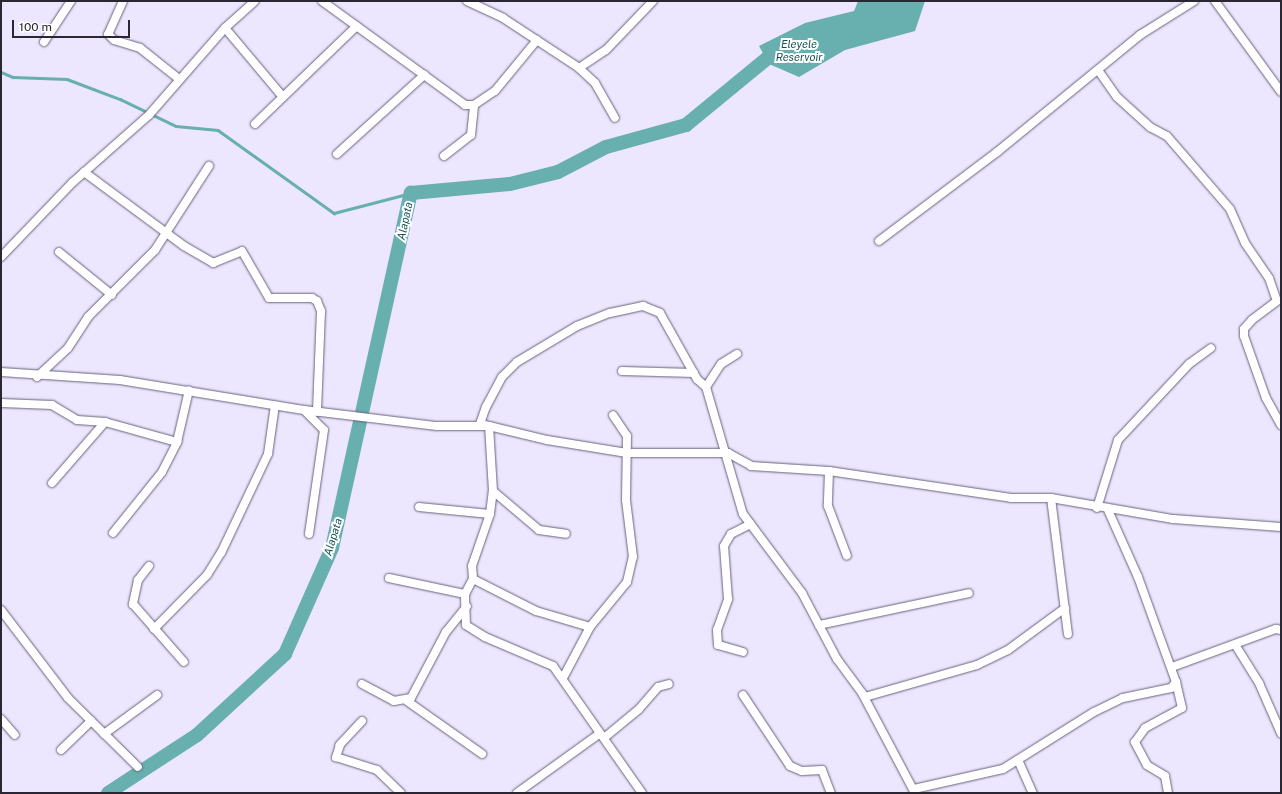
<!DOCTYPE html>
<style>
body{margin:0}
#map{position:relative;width:1282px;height:794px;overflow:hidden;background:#ece6fe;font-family:"Public Sans",sans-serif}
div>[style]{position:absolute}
.water>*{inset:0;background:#68afaf}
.stream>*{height:2.5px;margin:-1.25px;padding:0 1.25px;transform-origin:1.25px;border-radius:1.25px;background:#68afaf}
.river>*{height:14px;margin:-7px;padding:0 7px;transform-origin:7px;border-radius:7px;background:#68afaf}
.roads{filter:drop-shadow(0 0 1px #68617a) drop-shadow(0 0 1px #68617a)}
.minor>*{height:8px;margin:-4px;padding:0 4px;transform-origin:4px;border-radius:4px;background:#fff}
span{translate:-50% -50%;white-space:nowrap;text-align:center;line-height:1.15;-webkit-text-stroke:4px #fff;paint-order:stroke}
.water-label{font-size:11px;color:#115151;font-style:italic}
.frame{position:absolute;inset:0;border:2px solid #2a2732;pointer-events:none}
.scale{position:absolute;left:12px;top:20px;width:118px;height:18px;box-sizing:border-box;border:2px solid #2a2732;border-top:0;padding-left:5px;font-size:12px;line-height:14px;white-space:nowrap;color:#2a2732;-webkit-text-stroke:3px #fff;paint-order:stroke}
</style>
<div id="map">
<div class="water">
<i style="clip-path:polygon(858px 1px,925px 1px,915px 31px,845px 50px,799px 77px,769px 64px,759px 46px,805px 23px,854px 11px)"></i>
</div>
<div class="stream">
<i style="left:1px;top:72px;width:13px;rotate:23deg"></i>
<i style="left:13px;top:77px;width:54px;rotate:2.1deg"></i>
<i style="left:67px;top:79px;width:57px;rotate:20.7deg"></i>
<i style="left:120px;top:99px;width:62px;rotate:25.7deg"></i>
<i style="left:176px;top:126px;width:42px;rotate:5.4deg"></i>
<i style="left:218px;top:130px;width:143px;rotate:35.6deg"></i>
<i style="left:334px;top:213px;width:80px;rotate:-14.6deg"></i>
</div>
<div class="river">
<i style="left:108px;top:793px;width:106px;rotate:-33.1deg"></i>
<i style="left:197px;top:735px;width:120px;rotate:-42.6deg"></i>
<i style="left:285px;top:654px;width:116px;rotate:-66.1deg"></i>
<i style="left:332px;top:548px;width:364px;rotate:-77.5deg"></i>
<i style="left:411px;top:193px;width:99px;rotate:-5.2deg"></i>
<i style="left:510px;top:184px;width:49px;rotate:-14deg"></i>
<i style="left:558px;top:172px;width:54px;rotate:-27.5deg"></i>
<i style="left:606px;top:147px;width:83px;rotate:-15.4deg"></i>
<i style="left:686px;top:125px;width:109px;rotate:-39.4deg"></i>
<i style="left:770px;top:56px;width:14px;rotate:-21deg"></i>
</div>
<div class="roads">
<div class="minor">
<i style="left:123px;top:1px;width:36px;rotate:114deg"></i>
<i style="left:108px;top:34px;width:8px;rotate:45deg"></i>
<i style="left:114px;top:40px;width:27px;rotate:17deg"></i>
<i style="left:140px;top:48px;width:50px;rotate:38.5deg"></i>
<i style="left:322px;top:1px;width:177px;rotate:36deg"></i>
<i style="left:465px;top:105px;width:9px"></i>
<i style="left:474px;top:105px;width:25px;rotate:-34deg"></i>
<i style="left:495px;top:91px;width:66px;rotate:-50.5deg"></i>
<i style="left:467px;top:1px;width:40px;rotate:25deg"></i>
<i style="left:503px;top:18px;width:91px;rotate:33.3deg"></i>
<i style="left:579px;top:68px;width:32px;rotate:-34deg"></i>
<i style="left:606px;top:50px;width:68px;rotate:-46.2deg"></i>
<i style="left:1215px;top:1px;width:112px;rotate:54deg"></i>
<i style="left:225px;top:28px;width:90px;rotate:50deg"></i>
<i style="left:44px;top:42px;width:49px;rotate:-56.6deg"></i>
<i style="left:579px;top:68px;width:22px;rotate:43deg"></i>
<i style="left:595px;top:83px;width:40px;rotate:60.3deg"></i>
<i style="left:1098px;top:70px;width:33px;rotate:55deg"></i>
<i style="left:1117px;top:97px;width:45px;rotate:42.3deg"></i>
<i style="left:1150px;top:127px;width:19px;rotate:28deg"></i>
<i style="left:1167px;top:136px;width:96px;rotate:49.2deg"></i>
<i style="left:1230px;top:209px;width:37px;rotate:66deg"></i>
<i style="left:1245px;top:243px;width:42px;rotate:55.6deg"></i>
<i style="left:1269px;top:278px;width:24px;rotate:71deg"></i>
<i style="left:1277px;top:301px;width:31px;rotate:143deg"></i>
<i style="left:1252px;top:320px;width:12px;rotate:132deg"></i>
<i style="left:1244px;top:329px;width:7px;rotate:90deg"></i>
<i style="left:1244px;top:336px;width:66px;rotate:70.5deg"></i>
<i style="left:1266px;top:398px;width:31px;rotate:61deg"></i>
<i style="left:255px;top:124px;width:141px;rotate:-43.9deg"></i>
<i style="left:337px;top:154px;width:118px;rotate:-42.2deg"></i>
<i style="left:444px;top:156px;width:34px;rotate:-38deg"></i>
<i style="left:471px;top:135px;width:30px;rotate:-84deg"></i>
<i style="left:84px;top:172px;width:124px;rotate:36.5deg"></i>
<i style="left:184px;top:246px;width:34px;rotate:30deg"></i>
<i style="left:213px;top:263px;width:31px;rotate:-22deg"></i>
<i style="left:242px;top:251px;width:54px;rotate:60.1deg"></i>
<i style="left:269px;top:298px;width:43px"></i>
<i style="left:312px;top:298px;width:6px;rotate:31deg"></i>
<i style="left:317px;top:301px;width:11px;rotate:68deg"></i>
<i style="left:321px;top:311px;width:101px;rotate:92.3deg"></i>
<i style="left:879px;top:241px;width:148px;rotate:-37deg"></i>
<i style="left:997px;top:152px;width:185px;rotate:-39.3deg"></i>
<i style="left:1140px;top:35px;width:64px;rotate:-32.2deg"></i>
<i style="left:59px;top:252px;width:68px;rotate:39.1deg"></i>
<i style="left:1px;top:257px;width:104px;rotate:-46.2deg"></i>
<i style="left:73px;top:182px;width:101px;rotate:-41.4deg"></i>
<i style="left:149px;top:115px;width:116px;rotate:-48.9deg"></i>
<i style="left:225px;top:28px;width:40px;rotate:-42deg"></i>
<i style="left:622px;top:371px;width:72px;rotate:1.6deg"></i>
<i style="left:1px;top:372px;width:119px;rotate:3.8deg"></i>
<i style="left:120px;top:380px;width:186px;rotate:9.3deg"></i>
<i style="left:304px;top:410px;width:134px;rotate:6.9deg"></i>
<i style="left:437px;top:426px;width:52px"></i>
<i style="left:489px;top:426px;width:60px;rotate:13.6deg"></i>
<i style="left:547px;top:440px;width:81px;rotate:9.2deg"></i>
<i style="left:627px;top:453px;width:101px"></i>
<i style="left:728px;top:453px;width:26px;rotate:29deg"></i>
<i style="left:751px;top:466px;width:78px;rotate:3.7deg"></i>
<i style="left:829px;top:471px;width:184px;rotate:8.4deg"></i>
<i style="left:1011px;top:498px;width:40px"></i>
<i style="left:1051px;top:498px;width:124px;rotate:9.8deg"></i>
<i style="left:1173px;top:519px;width:108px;rotate:4.2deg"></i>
<i style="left:37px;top:377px;width:42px;rotate:-43.1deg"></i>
<i style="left:68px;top:348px;width:37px;rotate:-57deg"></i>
<i style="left:88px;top:317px;width:95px;rotate:-45deg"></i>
<i style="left:155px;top:250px;width:100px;rotate:-57.3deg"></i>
<i style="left:706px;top:387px;width:27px;rotate:-57deg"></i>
<i style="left:721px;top:364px;width:19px;rotate:-32deg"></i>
<i style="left:1px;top:403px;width:51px;rotate:2.2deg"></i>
<i style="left:52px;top:405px;width:29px;rotate:31deg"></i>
<i style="left:77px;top:420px;width:28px;rotate:4deg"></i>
<i style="left:105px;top:422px;width:75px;rotate:15.5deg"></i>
<i style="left:304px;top:410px;width:28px;rotate:45deg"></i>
<i style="left:324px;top:430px;width:105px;rotate:98.2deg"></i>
<i style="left:829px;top:471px;width:35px;rotate:92deg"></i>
<i style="left:828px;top:506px;width:53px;rotate:69.2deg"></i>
<i style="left:52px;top:483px;width:81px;rotate:-49deg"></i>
<i style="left:493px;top:491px;width:60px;rotate:40.3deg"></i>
<i style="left:539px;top:530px;width:27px;rotate:8deg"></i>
<i style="left:1051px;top:498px;width:137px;rotate:82.9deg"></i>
<i style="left:419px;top:507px;width:71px;rotate:5.6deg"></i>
<i style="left:1097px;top:508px;width:71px;rotate:-72.8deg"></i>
<i style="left:1118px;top:440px;width:104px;rotate:-46.9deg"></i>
<i style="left:1189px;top:364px;width:27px;rotate:-36deg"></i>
<i style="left:113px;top:533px;width:78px;rotate:-51.2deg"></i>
<i style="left:162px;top:472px;width:34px;rotate:-63deg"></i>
<i style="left:177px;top:442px;width:53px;rotate:-77deg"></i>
<i style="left:149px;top:566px;width:18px;rotate:128deg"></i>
<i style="left:138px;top:580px;width:25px;rotate:102deg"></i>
<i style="left:133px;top:604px;width:77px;rotate:48.7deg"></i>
<i style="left:389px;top:578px;width:78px;rotate:11.9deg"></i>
<i style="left:473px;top:579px;width:71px;rotate:26.9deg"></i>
<i style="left:536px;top:611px;width:56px;rotate:16.5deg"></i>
<i style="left:1px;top:610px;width:111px;rotate:52.7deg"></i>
<i style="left:68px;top:698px;width:98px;rotate:44.6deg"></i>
<i style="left:819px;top:625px;width:153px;rotate:-12deg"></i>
<i style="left:154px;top:629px;width:76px;rotate:-45.5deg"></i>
<i style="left:207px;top:575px;width:26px;rotate:-58deg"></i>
<i style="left:221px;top:553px;width:110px;rotate:-64.6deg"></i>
<i style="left:268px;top:454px;width:49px;rotate:-81.9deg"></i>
<i style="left:1236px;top:646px;width:44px;rotate:58.1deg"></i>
<i style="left:1259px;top:683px;width:55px;rotate:66.3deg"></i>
<i style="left:743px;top:652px;width:26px;rotate:-164deg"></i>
<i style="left:718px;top:645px;width:15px;rotate:-94deg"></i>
<i style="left:717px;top:630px;width:33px;rotate:-70deg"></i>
<i style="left:728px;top:599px;width:53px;rotate:-94.3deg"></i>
<i style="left:724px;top:546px;width:14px;rotate:-60deg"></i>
<i style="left:731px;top:534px;width:22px;rotate:-27deg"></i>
<i style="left:1172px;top:667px;width:111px;rotate:-20.1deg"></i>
<i style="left:1276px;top:629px;width:5px;rotate:11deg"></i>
<i style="left:564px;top:676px;width:55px;rotate:-62deg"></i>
<i style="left:590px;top:627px;width:58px;rotate:-50.6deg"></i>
<i style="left:627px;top:582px;width:26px;rotate:-77deg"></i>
<i style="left:633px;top:557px;width:57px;rotate:-97deg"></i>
<i style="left:626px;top:500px;width:64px;rotate:-89.1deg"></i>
<i style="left:627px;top:436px;width:25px;rotate:-124deg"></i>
<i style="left:362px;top:684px;width:36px;rotate:28deg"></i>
<i style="left:394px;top:701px;width:17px;rotate:-10deg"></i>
<i style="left:411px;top:698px;width:75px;rotate:-62.1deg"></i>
<i style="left:446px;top:632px;width:33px;rotate:-51deg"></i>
<i style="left:862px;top:693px;width:113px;rotate:62.1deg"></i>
<i style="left:743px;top:695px;width:85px;rotate:56.5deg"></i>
<i style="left:790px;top:766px;width:13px;rotate:23deg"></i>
<i style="left:802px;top:771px;width:20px;rotate:-3deg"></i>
<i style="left:822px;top:770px;width:25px;rotate:69deg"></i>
<i style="left:407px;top:701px;width:92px;rotate:35.2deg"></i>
<i style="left:1px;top:719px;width:21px;rotate:49deg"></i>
<i style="left:362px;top:721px;width:33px;rotate:133deg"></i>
<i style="left:340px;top:745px;width:13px;rotate:108deg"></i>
<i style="left:336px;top:757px;width:43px;rotate:17.6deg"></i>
<i style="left:377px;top:770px;width:33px;rotate:44deg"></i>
<i style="left:104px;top:734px;width:66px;rotate:-36.3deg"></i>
<i style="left:604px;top:738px;width:45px;rotate:-39.6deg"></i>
<i style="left:639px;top:709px;width:29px;rotate:-49deg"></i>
<i style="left:658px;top:687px;width:11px;rotate:-15deg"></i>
<i style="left:61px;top:750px;width:42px;rotate:-44deg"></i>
<i style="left:1018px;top:760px;width:36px;rotate:66deg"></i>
<i style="left:914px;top:789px;width:91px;rotate:-12.7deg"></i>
<i style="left:1003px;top:769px;width:107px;rotate:-32.1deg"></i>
<i style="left:1094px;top:712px;width:32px;rotate:-26deg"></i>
<i style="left:1123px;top:698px;width:49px;rotate:-11.8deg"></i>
<i style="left:1171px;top:688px;width:8px;rotate:-50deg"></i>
<i style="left:1176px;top:682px;width:112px;rotate:-109.9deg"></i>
<i style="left:1138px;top:577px;width:73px;rotate:-114.1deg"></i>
<i style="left:517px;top:793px;width:101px;rotate:-35.7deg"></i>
<i style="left:642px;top:793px;width:155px;rotate:-125deg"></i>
<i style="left:553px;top:666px;width:74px;rotate:-156.9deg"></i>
<i style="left:485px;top:637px;width:22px;rotate:-148deg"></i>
<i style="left:466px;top:625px;width:31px;rotate:-92deg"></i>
<i style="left:465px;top:594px;width:17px;rotate:-62deg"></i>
<i style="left:473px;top:579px;width:13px;rotate:-94deg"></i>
<i style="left:472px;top:566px;width:55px;rotate:-70.9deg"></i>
<i style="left:490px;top:514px;width:23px;rotate:-83deg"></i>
<i style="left:493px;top:491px;width:65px;rotate:-93.5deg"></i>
<i style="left:489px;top:426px;width:9px;rotate:-167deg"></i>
<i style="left:480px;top:424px;width:18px;rotate:-71deg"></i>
<i style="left:486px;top:407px;width:34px;rotate:-62deg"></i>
<i style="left:502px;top:377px;width:21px;rotate:-45deg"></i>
<i style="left:517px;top:362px;width:70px;rotate:-31deg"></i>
<i style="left:577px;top:326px;width:35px;rotate:-22deg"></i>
<i style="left:610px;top:313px;width:34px;rotate:-12deg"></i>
<i style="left:643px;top:306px;width:18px;rotate:22deg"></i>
<i style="left:660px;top:313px;width:76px;rotate:60.7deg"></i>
<i style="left:697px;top:379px;width:12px;rotate:42deg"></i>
<i style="left:706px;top:387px;width:132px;rotate:73.8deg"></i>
<i style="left:743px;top:514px;width:99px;rotate:53.2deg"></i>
<i style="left:802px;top:593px;width:75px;rotate:62.1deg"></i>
<i style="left:837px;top:659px;width:47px;rotate:53.6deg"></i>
<i style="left:865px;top:697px;width:116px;rotate:-15.9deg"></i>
<i style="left:977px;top:665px;width:34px;rotate:-26deg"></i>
<i style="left:1008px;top:650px;width:71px;rotate:-36.4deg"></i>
<i style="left:1168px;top:793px;width:17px;rotate:-100deg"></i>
<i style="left:1165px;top:776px;width:21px;rotate:-149deg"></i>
<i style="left:1147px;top:765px;width:26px;rotate:-118deg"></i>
<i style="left:1135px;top:742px;width:17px;rotate:-54deg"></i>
<i style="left:1145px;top:728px;width:42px;rotate:-28.4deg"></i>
<i style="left:1182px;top:708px;width:27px;rotate:-103deg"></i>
</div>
</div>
<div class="water-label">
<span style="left:799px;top:51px">Eleyele<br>Reservoir</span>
<span style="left:405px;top:221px;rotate:-78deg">Alapata</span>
<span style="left:333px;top:537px;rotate:-73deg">Alapata</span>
</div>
<div class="frame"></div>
<div class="scale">100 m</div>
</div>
